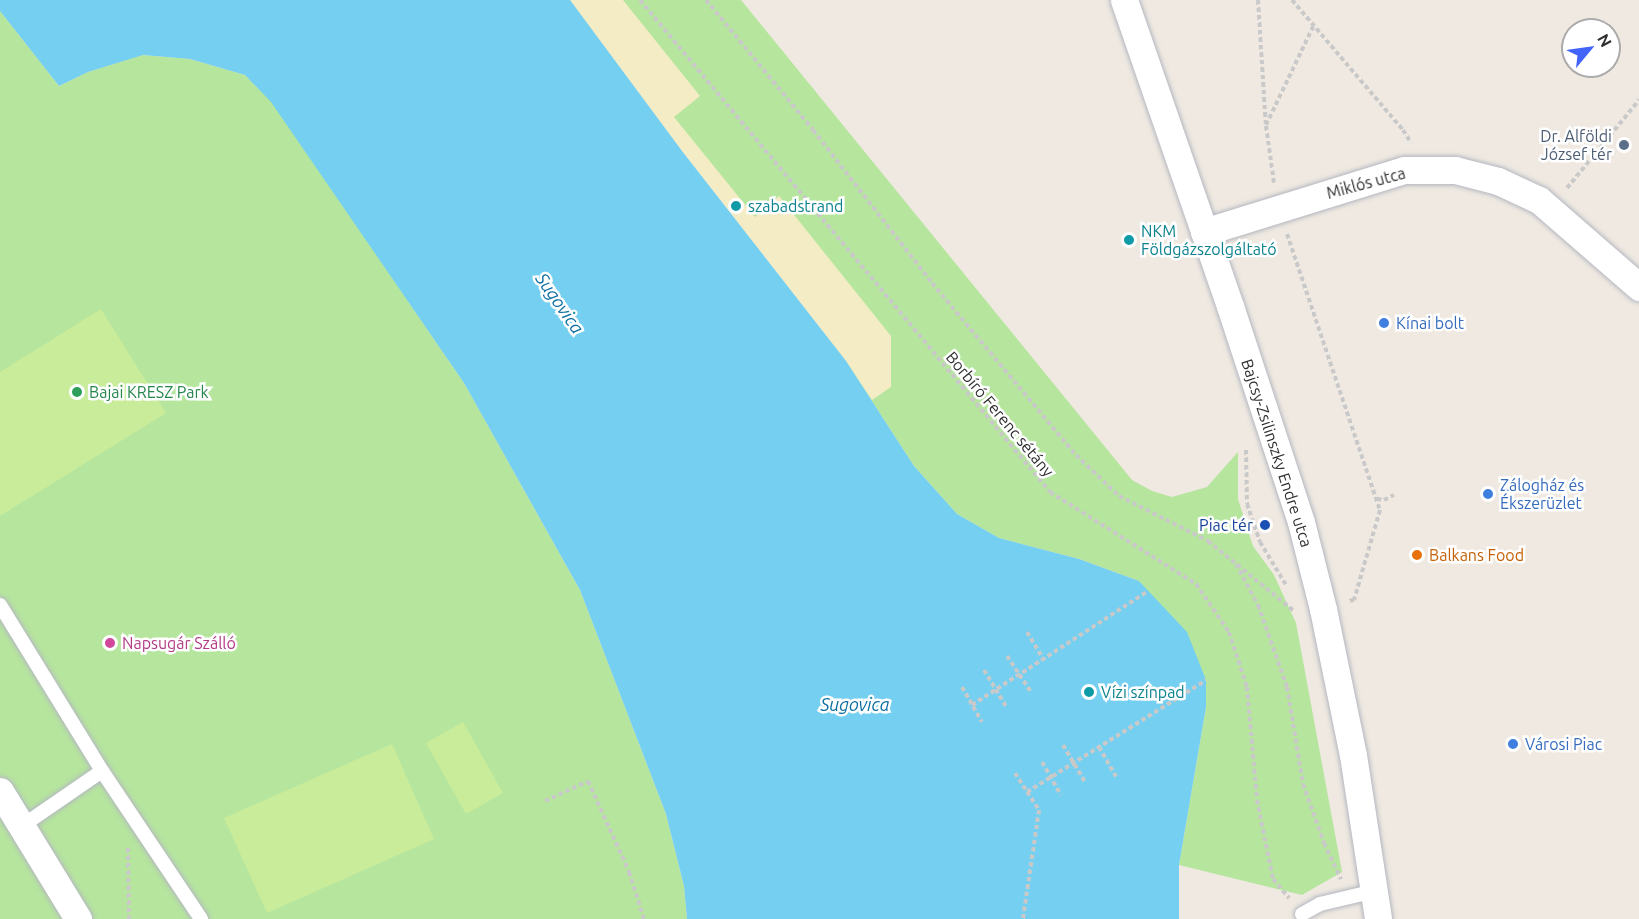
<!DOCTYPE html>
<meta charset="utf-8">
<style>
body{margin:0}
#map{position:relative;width:1639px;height:919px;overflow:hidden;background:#efe9e1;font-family:Ubuntu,sans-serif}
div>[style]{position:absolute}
.green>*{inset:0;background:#b6e59e}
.sand>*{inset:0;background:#f3ecc5}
.pitch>*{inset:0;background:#c9ec9a}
.water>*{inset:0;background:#75cff0}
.path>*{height:4px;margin-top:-2px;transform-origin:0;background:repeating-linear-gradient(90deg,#c9c9c9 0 4.5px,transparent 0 7.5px)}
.roads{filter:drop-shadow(0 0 2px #b4b7c1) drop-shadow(0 0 2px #b4b7c1)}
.service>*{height:14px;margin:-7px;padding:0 7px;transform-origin:7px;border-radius:7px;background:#fff}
.minor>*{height:27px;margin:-13.5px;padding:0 13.5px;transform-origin:13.5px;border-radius:13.5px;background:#fff}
.dots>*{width:16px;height:16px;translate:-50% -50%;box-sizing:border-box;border:3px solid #fff;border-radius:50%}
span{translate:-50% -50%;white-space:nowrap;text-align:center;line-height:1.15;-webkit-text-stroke:5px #fff;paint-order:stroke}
.service-label{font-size:16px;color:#4e5e75}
.right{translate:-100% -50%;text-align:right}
.street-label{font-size:16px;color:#2e2e2e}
.culture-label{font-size:16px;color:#0d838f}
.left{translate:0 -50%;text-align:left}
.shop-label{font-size:16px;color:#366cbe}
.leisure-label{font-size:16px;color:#27864d}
.transit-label{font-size:16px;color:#164399}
.food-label{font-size:16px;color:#c56008}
.hotel-label{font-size:16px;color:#b23c85}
.water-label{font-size:18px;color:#0d6fa3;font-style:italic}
.north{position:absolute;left:1561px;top:18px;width:60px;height:60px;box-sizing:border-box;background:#fff;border:2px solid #ababab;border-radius:50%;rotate:61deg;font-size:16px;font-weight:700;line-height:24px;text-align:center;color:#2e2e2e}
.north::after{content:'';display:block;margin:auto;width:21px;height:27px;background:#4264fb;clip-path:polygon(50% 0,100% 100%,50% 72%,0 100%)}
</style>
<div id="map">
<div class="green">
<i style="clip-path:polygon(570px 0,741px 0,1132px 480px,1152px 491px,1172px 497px,1207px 487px,1238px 452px,1238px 499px,1253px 546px,1274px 575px,1296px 623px,1342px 872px,1302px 895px,1179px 865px,1206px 707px,1148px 591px,1139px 581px,1079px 559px,999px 538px,957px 514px,914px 466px,846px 361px)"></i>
<i style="clip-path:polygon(0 11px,59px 86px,88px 72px,142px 55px,190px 59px,245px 75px,271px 101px,464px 383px,580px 590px,666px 814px,684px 886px,687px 919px,0 919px)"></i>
</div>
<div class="sand">
<i style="clip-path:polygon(570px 0,623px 0,700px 96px,674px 117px,755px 217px,779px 196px,891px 336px,891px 387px,872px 400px,846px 361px,682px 151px)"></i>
</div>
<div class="pitch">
<i style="clip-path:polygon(101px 309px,166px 413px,0 516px,0 372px)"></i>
<i style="clip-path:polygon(463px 722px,503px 793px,466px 814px,426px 743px)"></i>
<i style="clip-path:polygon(392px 744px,434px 839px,267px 913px,224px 818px)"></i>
</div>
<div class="water">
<i style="clip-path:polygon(0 0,570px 0,682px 151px,846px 361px,914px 466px,957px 514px,999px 538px,1079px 559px,1139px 581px,1187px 632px,1206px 680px,1206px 707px,1179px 865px,1179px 919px,687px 919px,684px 886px,666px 814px,580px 590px,464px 383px,271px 102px,245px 75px,190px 59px,143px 55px,88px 72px,59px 86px,0 11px)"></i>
</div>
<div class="path">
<i style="left:640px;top:0;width:640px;rotate:50.19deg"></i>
<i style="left:1050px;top:492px;width:173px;rotate:32.2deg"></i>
<i style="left:1196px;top:584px;width:58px;rotate:55.5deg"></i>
<i style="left:1229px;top:632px;width:58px;rotate:71.9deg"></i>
<i style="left:1247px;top:687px;width:113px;rotate:84.9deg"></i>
<i style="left:1257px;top:800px;width:81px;rotate:78.6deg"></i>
<i style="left:1273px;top:879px;width:25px;rotate:50deg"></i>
<i style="left:706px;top:0;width:168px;rotate:50.5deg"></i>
<i style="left:813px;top:130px;width:194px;rotate:52.1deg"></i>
<i style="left:932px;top:283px;width:224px;rotate:50.1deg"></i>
<i style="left:1076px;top:455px;width:59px;rotate:43.6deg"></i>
<i style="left:1119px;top:496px;width:100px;rotate:26.8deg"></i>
<i style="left:1208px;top:541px;width:111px;rotate:39.1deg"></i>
<i style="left:1258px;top:0;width:126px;rotate:86.4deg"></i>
<i style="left:1266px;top:126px;width:58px;rotate:82deg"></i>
<i style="left:1292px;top:0;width:171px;rotate:49.5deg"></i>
<i style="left:1403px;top:130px;width:15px;rotate:58deg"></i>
<i style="left:1266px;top:125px;width:109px;rotate:-64.4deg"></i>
<i style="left:1567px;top:188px;width:114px;rotate:-50.7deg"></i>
<i style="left:1287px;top:234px;width:291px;rotate:71.4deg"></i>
<i style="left:1380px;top:510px;width:94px;rotate:106.1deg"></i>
<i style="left:1354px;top:600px;width:7px;rotate:172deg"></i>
<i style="left:1246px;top:450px;width:54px;rotate:88.9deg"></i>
<i style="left:1247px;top:504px;width:40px;rotate:71.1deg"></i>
<i style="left:1260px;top:542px;width:50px;rotate:58.8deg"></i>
<i style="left:1377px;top:499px;width:7px;rotate:8deg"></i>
<i style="left:1384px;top:500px;width:11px;rotate:-27deg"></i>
<i style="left:1236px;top:564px;width:47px;rotate:61.8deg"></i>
<i style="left:1258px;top:605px;width:87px;rotate:70.5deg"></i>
<i style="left:1287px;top:687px;width:98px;rotate:80.6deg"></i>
<i style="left:1303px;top:784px;width:63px;rotate:70.4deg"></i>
<i style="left:1324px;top:843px;width:40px;rotate:65deg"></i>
<i style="left:1027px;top:632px;width:31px;rotate:59deg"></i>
<i style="left:1007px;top:656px;width:43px;rotate:56.3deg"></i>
<i style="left:984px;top:670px;width:44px;rotate:58.8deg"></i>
<i style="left:962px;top:687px;width:40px;rotate:60.3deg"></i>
<i style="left:972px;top:705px;width:210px;rotate:-32.9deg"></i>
<i style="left:1063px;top:745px;width:43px;rotate:59.3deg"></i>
<i style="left:1099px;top:747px;width:34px;rotate:60deg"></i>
<i style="left:1042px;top:762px;width:38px;rotate:60deg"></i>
<i style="left:1015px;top:773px;width:44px;rotate:57deg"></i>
<i style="left:1039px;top:810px;width:110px;rotate:98.4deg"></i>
<i style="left:1027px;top:792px;width:211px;rotate:-32deg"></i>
<i style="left:545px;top:801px;width:47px;rotate:-24.9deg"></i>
<i style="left:588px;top:781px;width:100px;rotate:65.7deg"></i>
<i style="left:629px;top:872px;width:49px;rotate:72.3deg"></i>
<i style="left:128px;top:848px;width:71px;rotate:89.2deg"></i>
</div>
<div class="roads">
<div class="service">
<i style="left:0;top:605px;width:195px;rotate:58.4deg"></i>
<i style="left:102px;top:771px;width:178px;rotate:56.2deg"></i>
<i style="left:22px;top:826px;width:97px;rotate:-34.5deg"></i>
<i style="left:1302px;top:914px;width:21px;rotate:-29deg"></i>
<i style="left:1320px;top:904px;width:57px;rotate:-13.3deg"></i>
</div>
<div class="minor">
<i style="left:1124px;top:0;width:324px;rotate:70.9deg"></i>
<i style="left:1230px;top:306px;width:227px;rotate:71.8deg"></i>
<i style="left:1301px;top:522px;width:90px;rotate:75.8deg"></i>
<i style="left:1323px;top:609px;width:149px;rotate:78.4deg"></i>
<i style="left:1353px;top:755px;width:166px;rotate:81.3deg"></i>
<i style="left:1204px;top:232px;width:209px;rotate:-17.2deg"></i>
<i style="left:1404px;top:170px;width:51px"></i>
<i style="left:1455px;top:170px;width:44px;rotate:14.3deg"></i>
<i style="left:1498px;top:181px;width:45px;rotate:24.9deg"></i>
<i style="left:1539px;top:200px;width:133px;rotate:41deg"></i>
<i style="left:0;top:791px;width:150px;rotate:58.6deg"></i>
</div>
</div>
<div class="dots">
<i style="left:1624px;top:145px;background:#5c6f8a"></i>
<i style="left:736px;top:206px;background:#0f9aa8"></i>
<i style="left:1129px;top:240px;background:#0f9aa8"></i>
<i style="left:1384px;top:323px;background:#3f7fe0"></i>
<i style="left:77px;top:392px;background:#2e9e5b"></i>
<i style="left:1488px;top:494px;background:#3f7fe0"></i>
<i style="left:1265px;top:525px;background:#1a4fb4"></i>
<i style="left:1417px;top:555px;background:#e8710a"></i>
<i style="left:110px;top:643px;background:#d1479c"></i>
<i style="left:1089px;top:692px;background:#0f9aa8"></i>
<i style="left:1513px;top:744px;background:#3f7fe0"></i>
</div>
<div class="service-label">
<span class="right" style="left:1612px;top:145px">Dr. Alföldi<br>József tér</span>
</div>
<div class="street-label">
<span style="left:1366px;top:183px;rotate:-15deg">Miklós utca</span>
<span style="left:1000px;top:414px;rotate:50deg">Borbíró Ferenc sétány</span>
<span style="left:1277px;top:453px;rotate:72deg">Bajcsy-Zsilinszky Endre utca</span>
</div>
<div class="culture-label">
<span class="left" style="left:748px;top:206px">szabadstrand</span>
<span class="left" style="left:1141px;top:240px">NKM<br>Földgázszolgáltató</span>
<span class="left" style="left:1101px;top:692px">Vízi színpad</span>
</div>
<div class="shop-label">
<span class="left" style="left:1396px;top:323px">Kínai bolt</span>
<span class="left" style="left:1500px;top:494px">Zálogház és<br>Ékszerüzlet</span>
<span class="left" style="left:1525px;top:744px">Városi Piac</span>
</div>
<div class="leisure-label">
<span class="left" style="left:89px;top:392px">Bajai KRESZ Park</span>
</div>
<div class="transit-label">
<span class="right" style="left:1253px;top:525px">Piac tér</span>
</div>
<div class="food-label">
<span class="left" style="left:1429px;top:555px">Balkans Food</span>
</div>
<div class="hotel-label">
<span class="left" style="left:122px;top:643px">Napsugár Szálló</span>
</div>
<div class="water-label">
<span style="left:560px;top:303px;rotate:55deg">Sugovica</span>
<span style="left:855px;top:704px">Sugovica</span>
</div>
<div class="north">N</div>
</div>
